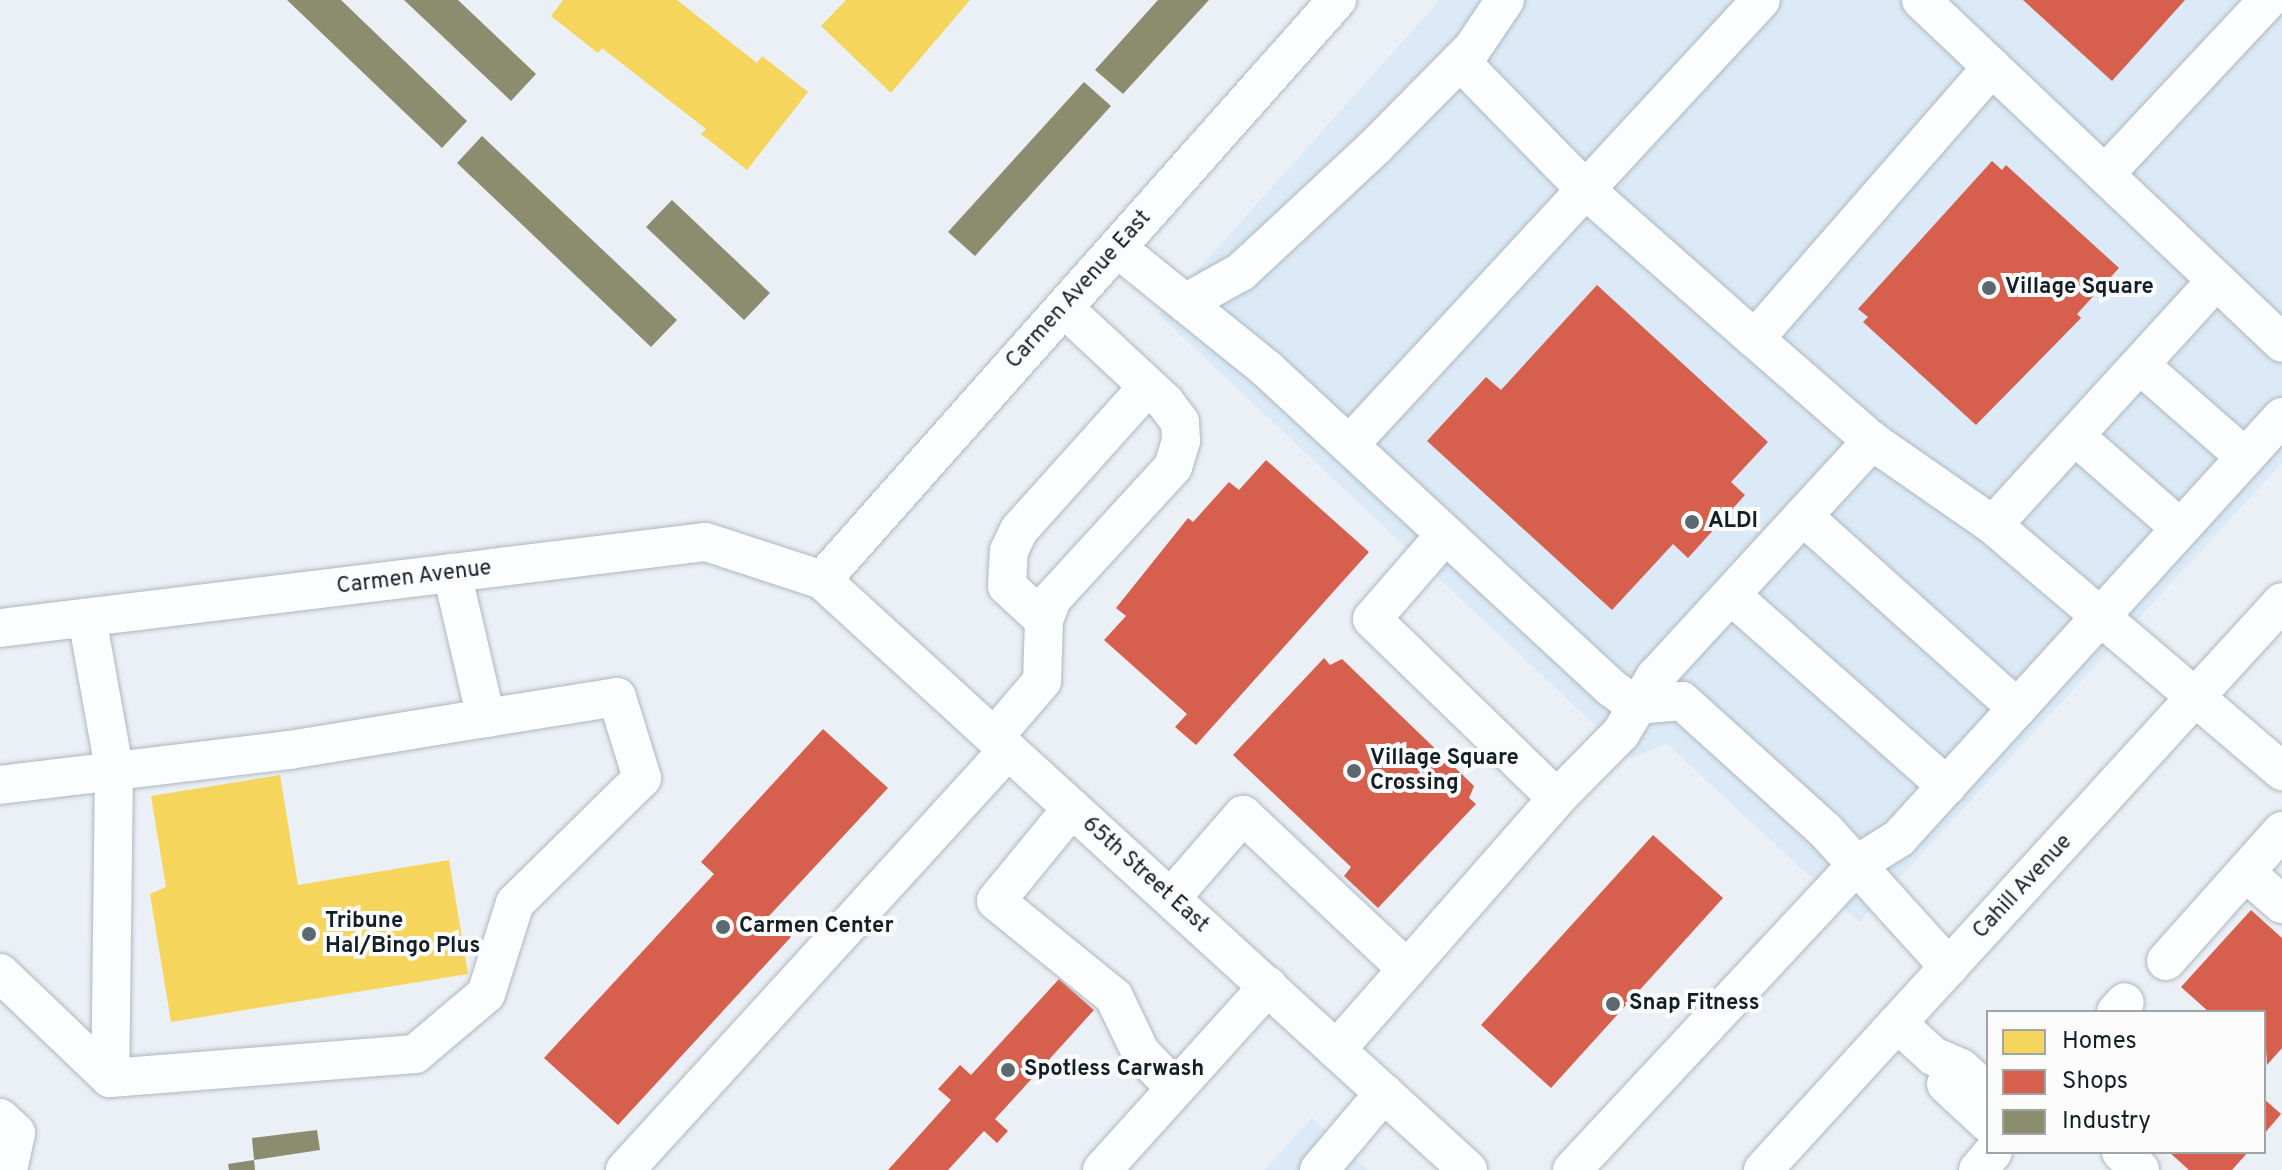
<!DOCTYPE html>
<style>
body{margin:0}
#map{position:relative;width:2282px;height:1170px;overflow:hidden;background:#eaf0f6;font-family:Overpass,sans-serif}
div>[style]{position:absolute}
.built>*{inset:0;background:#dbeaf6}
.homes>*{inset:0;background:#f6d55c}
.shops>*{inset:0;background:#d6604d}
.industry>*{inset:0;background:#8c8c6e}
.roads{filter:drop-shadow(0 0 2px #afb7be) drop-shadow(0 0 2px #afb7be)}
.minor>*{height:38px;margin:-19px;padding:0 19px;transform-origin:19px;border-radius:19px;background:#fcfdfe}
.dots>*{width:22px;height:22px;translate:-50% -50%;box-sizing:border-box;border:4px solid #fcfcfc;border-radius:50%}
span{translate:-50% -50%;white-space:nowrap;text-align:center;line-height:1.15;-webkit-text-stroke:8px #fcfcfc;paint-order:stroke}
.poi-label{font-size:22px;color:#131f27;font-weight:700}
.left{translate:0 -50%;text-align:left}
.street-label{font-size:22px;color:#131f27}
.legend{position:absolute;left:1986px;top:1010px;width:280px;height:144px;box-sizing:border-box;background:#fcfcfc;border:2px solid #9fa4a7;margin:0;padding:10px 14px;list-style:none;font-size:24px;color:#131f27}
.legend li{display:flex;align-items:center;gap:16px;height:40px}
.legend b{width:40px;border:2px solid #9fa4a7}
</style>
<div id="map">
<div class="built">
<i style="clip-path:polygon(1440px 0,2282px 0,2282px 463px,1859px 922px,1667px 744px,1630px 758px,1158px 314px)"></i>
<i style="clip-path:polygon(1312px 1118px,1368px 1170px,1264px 1170px)"></i>
</div>
<div class="homes">
<i style="clip-path:polygon(563px 0,677px 0,757px 63px,762px 56px,808px 92px,747px 170px,701px 134px,706px 129px,602px 48px,598px 53px,551px 16px)"></i>
<i style="clip-path:polygon(846px 0,970px 0,891px 93px,821px 26px)"></i>
<i style="clip-path:polygon(280px 775px,298px 885px,449px 860px,468px 974px,171px 1022px,150px 894px,166px 887px,151px 796px)"></i>
</div>
<div class="shops">
<i style="clip-path:polygon(2023px 0,2185px 0,2112px 81px)"></i>
<i style="clip-path:polygon(1992px 161px,2002px 170px,2006px 165px,2119px 268px,2077px 314px,2081px 318px,1976px 425px,1863px 322px,1868px 317px,1858px 309px)"></i>
<i style="clip-path:polygon(1597px 285px,1768px 442px,1731px 482px,1745px 495px,1688px 558px,1673px 544px,1612px 610px,1427px 441px,1486px 377px,1501px 390px)"></i>
<i style="clip-path:polygon(1266px 460px,1369px 552px,1196px 745px,1175px 727px,1187px 714px,1104px 640px,1126px 616px,1116px 608px,1188px 518px,1193px 522px,1229px 482px,1239px 490px)"></i>
<i style="clip-path:polygon(1324px 658px,1330px 665px,1342px 659px,1474px 786px,1469px 798px,1476px 804px,1378px 908px,1344px 876px,1351px 867px,1233px 755px)"></i>
<i style="clip-path:polygon(823px 729px,888px 788px,769px 916px,791px 937px,618px 1125px,544px 1058px,714px 874px,701px 862px)"></i>
<i style="clip-path:polygon(1653px 835px,1723px 898px,1551px 1088px,1481px 1025px)"></i>
<i style="clip-path:polygon(2251px 910px,2282px 938px,2282px 1048px,2267px 1065px,2264px 1012px,2209px 1012px,2181px 987px)"></i>
<i style="clip-path:polygon(1059px 979px,1094px 1010px,995px 1119px,1008px 1131px,997px 1143px,984px 1131px,948px 1170px,888px 1170px,951px 1100px,938px 1089px,960px 1065px,971px 1075px)"></i>
<i style="clip-path:polygon(2264px 1099px,2281px 1114px,2264px 1134px)"></i>
<i style="clip-path:polygon(2169px 1152px,2248px 1152px,2232px 1170px,2189px 1170px)"></i>
</div>
<div class="industry">
<i style="clip-path:polygon(287px 0,341px 0,467px 121px,442px 148px)"></i>
<i style="clip-path:polygon(404px 0,458px 0,536px 74px,511px 101px)"></i>
<i style="clip-path:polygon(1158px 0,1209px 0,1123px 94px,1095px 70px)"></i>
<i style="clip-path:polygon(1084px 82px,1111px 106px,975px 256px,948px 232px)"></i>
<i style="clip-path:polygon(482px 136px,677px 320px,651px 347px,457px 163px)"></i>
<i style="clip-path:polygon(672px 200px,770px 293px,744px 320px,646px 227px)"></i>
<i style="clip-path:polygon(317px 1130px,320px 1150px,254px 1160px,252px 1138px)"></i>
<i style="clip-path:polygon(254px 1160px,255px 1170px,229px 1170px,228px 1164px)"></i>
</div>
<div class="roads">
<div class="minor">
<i style="left:1921px;top:0;width:498px;rotate:43.5deg"></i>
<i style="left:1460px;top:61px;width:182px;rotate:45.7deg"></i>
<i style="left:1587px;top:191px;width:224px;rotate:41.4deg"></i>
<i style="left:1992px;top:67px;width:361px;rotate:131.1deg"></i>
<i style="left:1755px;top:339px;width:155px;rotate:41.1deg"></i>
<i style="left:1872px;top:441px;width:147px;rotate:34.8deg"></i>
<i style="left:1993px;top:525px;width:380px;rotate:40.4deg"></i>
<i style="left:2106px;top:173px;width:237px;rotate:-46.9deg"></i>
<i style="left:1117px;top:248px;width:194px;rotate:38.9deg"></i>
<i style="left:1268px;top:370px;width:466px;rotate:42.8deg"></i>
<i style="left:1610px;top:687px;width:31px;rotate:36deg"></i>
<i style="left:1635px;top:705px;width:47px;rotate:-4.9deg"></i>
<i style="left:1682px;top:701px;width:193px;rotate:42.1deg"></i>
<i style="left:1825px;top:830px;width:185px;rotate:47.9deg"></i>
<i style="left:1185px;top:303px;width:64px;rotate:-29deg"></i>
<i style="left:1241px;top:272px;width:182px;rotate:-43deg"></i>
<i style="left:1374px;top:148px;width:139px;rotate:-45.3deg"></i>
<i style="left:1472px;top:49px;width:59px;rotate:-56deg"></i>
<i style="left:2140px;top:365px;width:140px;rotate:41.2deg"></i>
<i style="left:2075px;top:436px;width:140px;rotate:41.2deg"></i>
<i style="left:1349px;top:445px;width:606px;rotate:-47.21deg"></i>
<i style="left:1803px;top:516px;width:288px;rotate:41.9deg"></i>
<i style="left:1993px;top:525px;width:331px;rotate:-47.6deg"></i>
<i style="left:1445px;top:535px;width:111px;rotate:131deg"></i>
<i style="left:1372px;top:619px;width:257px;rotate:44.1deg"></i>
<i style="left:822px;top:580px;width:776px;rotate:-48.4deg"></i>
<i style="left:1732px;top:596px;width:287px;rotate:41.5deg"></i>
<i style="left:87px;top:618px;width:152px;rotate:79.8deg"></i>
<i style="left:114px;top:768px;width:310px;rotate:90.7deg"></i>
<i style="left:110px;top:1078px;width:306px;rotate:-4.5deg"></i>
<i style="left:415px;top:1054px;width:93px;rotate:-40.2deg"></i>
<i style="left:486px;top:994px;width:96px;rotate:-72.3deg"></i>
<i style="left:515px;top:903px;width:178px;rotate:-44.5deg"></i>
<i style="left:642px;top:778px;width:85px;rotate:-107.2deg"></i>
<i style="left:617px;top:697px;width:133px;rotate:170.9deg"></i>
<i style="left:486px;top:718px;width:149px;rotate:-103.2deg"></i>
<i style="left:1044px;top:620px;width:50px;rotate:-137.4deg"></i>
<i style="left:1007px;top:586px;width:35px;rotate:-87deg"></i>
<i style="left:1009px;top:551px;width:23px;rotate:-65deg"></i>
<i style="left:1019px;top:530px;width:193px;rotate:-48.1deg"></i>
<i style="left:0;top:628px;width:711px;rotate:-6.95deg"></i>
<i style="left:706px;top:542px;width:122px;rotate:18.1deg"></i>
<i style="left:822px;top:580px;width:875px;rotate:42.41deg"></i>
<i style="left:994px;top:737px;width:74px;rotate:-49.4deg"></i>
<i style="left:1042px;top:681px;width:61px;rotate:-88.1deg"></i>
<i style="left:1044px;top:620px;width:22px;rotate:-69deg"></i>
<i style="left:1052px;top:599px;width:179px;rotate:-47.5deg"></i>
<i style="left:1173px;top:467px;width:27px;rotate:-73deg"></i>
<i style="left:1181px;top:441px;width:19px;rotate:-93deg"></i>
<i style="left:1180px;top:422px;width:25px;rotate:-127deg"></i>
<i style="left:1165px;top:402px;width:138px;rotate:-137.1deg"></i>
<i style="left:0;top:785px;width:292px;rotate:-6.9deg"></i>
<i style="left:290px;top:750px;width:199px;rotate:-9.3deg"></i>
<i style="left:1072px;top:808px;width:120px;rotate:129.3deg"></i>
<i style="left:996px;top:901px;width:152px;rotate:39.1deg"></i>
<i style="left:1114px;top:997px;width:62px;rotate:64.3deg"></i>
<i style="left:1141px;top:1053px;width:49px;rotate:45.8deg"></i>
<i style="left:2245px;top:872px;width:49px;rotate:40.9deg"></i>
<i style="left:1171px;top:898px;width:110px;rotate:-49.1deg"></i>
<i style="left:1243px;top:815px;width:225px;rotate:43.2deg"></i>
<i style="left:2166px;top:961px;width:174px;rotate:-48.3deg"></i>
<i style="left:0;top:973px;width:152px;rotate:43.7deg"></i>
<i style="left:2116px;top:1012px;width:13px;rotate:-48deg"></i>
<i style="left:1897px;top:1023px;width:49px;rotate:42.5deg"></i>
<i style="left:1933px;top:1056px;width:30px;rotate:23deg"></i>
<i style="left:1961px;top:1068px;width:37px;rotate:43deg"></i>
<i style="left:1336px;top:1050px;width:335px;rotate:-48.7deg"></i>
<i style="left:1557px;top:798px;width:91px;rotate:-45.4deg"></i>
<i style="left:1621px;top:733px;width:66px;rotate:-58.7deg"></i>
<i style="left:1655px;top:677px;width:321px;rotate:-47.4deg"></i>
<i style="left:1946px;top:1084px;width:57px;rotate:42.9deg"></i>
<i style="left:0;top:1118px;width:22px;rotate:43deg"></i>
<i style="left:16px;top:1133px;width:38px;rotate:102deg"></i>
<i style="left:2121px;top:1152px;width:26px;rotate:43deg"></i>
<i style="left:625px;top:1170px;width:568px;rotate:-47.64deg"></i>
<i style="left:1102px;top:1170px;width:248px;rotate:-47.9deg"></i>
<i style="left:1319px;top:1170px;width:101px;rotate:-49.8deg"></i>
<i style="left:1572px;top:1170px;width:417px;rotate:-47deg"></i>
<i style="left:1856px;top:865px;width:51px;rotate:-32.1deg"></i>
<i style="left:1899px;top:838px;width:569px;rotate:-47.71deg"></i>
<i style="left:1763px;top:1170px;width:769px;rotate:-47.58deg"></i>
<i style="left:1978px;top:1170px;width:23px;rotate:-50deg"></i>
</div>
</div>
<div class="dots">
<i style="left:1989px;top:288px;background:#5e686f"></i>
<i style="left:1692px;top:522px;background:#5e686f"></i>
<i style="left:1354px;top:771px;background:#5e686f"></i>
<i style="left:723px;top:927px;background:#5e686f"></i>
<i style="left:309px;top:934px;background:#5e686f"></i>
<i style="left:1613px;top:1004px;background:#5e686f"></i>
<i style="left:1008px;top:1070px;background:#5e686f"></i>
</div>
<div class="poi-label">
<span class="left" style="left:2005px;top:288px">Village Square</span>
<span class="left" style="left:1708px;top:522px">ALDI</span>
<span class="left" style="left:1370px;top:771px">Village Square<br>Crossing</span>
<span class="left" style="left:325px;top:934px">Tribune<br>Hal/Bingo Plus</span>
<span class="left" style="left:739px;top:927px">Carmen Center</span>
<span class="left" style="left:1629px;top:1004px">Snap Fitness</span>
<span class="left" style="left:1024px;top:1070px">Spotless Carwash</span>
</div>
<div class="street-label">
<span style="left:1079px;top:290px;rotate:-48deg">Carmen Avenue East</span>
<span style="left:414px;top:578px;rotate:-7deg">Carmen Avenue</span>
<span style="left:1145px;top:875px;rotate:42deg">65th Street East</span>
<span style="left:2023px;top:887px;rotate:-47deg">Cahill Avenue</span>
</div>
<ul class="legend">
<li><b style="height:22px;background:#f6d55c"></b>Homes</li>
<li><b style="height:22px;background:#d6604d"></b>Shops</li>
<li><b style="height:22px;background:#8c8c6e"></b>Industry</li>
</ul>
</div>
